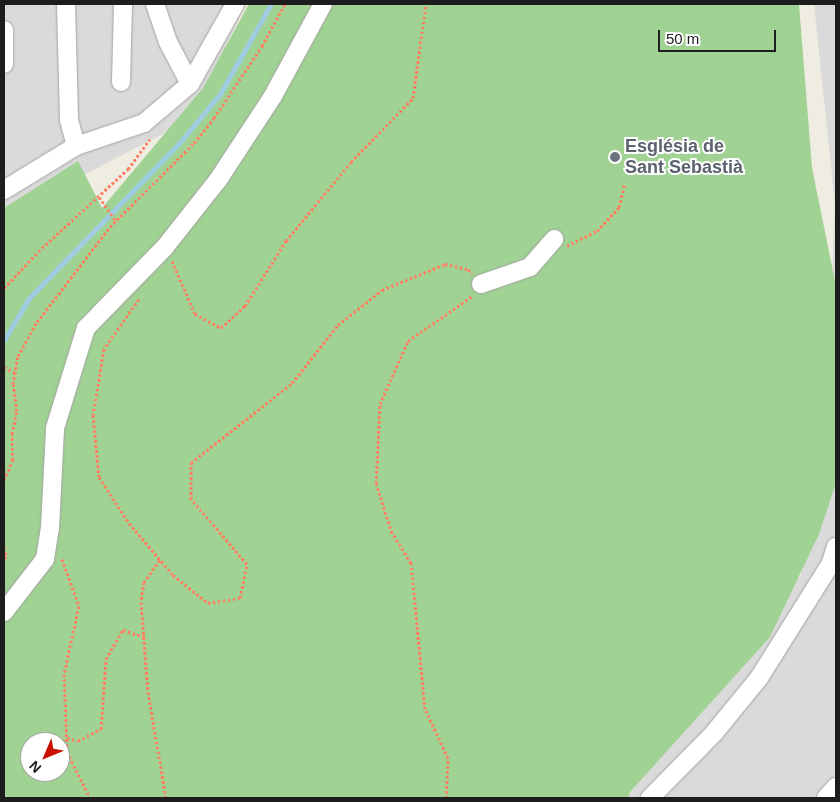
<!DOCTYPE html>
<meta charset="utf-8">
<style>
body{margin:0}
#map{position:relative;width:840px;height:802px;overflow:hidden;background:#efece1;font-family:Arial,sans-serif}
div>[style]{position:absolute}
.residential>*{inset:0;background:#dbdada}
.forest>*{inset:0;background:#a0d293}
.stream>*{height:5px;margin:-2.5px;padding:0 2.5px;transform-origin:2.5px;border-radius:2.5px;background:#9ecce1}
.path>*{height:3px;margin-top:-1.5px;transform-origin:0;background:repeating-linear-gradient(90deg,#ff8062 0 2.5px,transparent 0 5px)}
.roads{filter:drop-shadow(0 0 1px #a4a4a4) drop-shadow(0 0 1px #a4a4a4)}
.minor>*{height:18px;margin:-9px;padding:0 9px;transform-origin:9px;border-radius:9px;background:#fff}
.dots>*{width:14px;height:14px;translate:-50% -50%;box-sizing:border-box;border:2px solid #fff;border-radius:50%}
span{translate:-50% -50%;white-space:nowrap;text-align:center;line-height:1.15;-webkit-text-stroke:4px #fff;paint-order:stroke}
.worship-label{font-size:18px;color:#5b616d;font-weight:700}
.left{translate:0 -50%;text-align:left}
.frame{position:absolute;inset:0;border:5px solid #1d1d1d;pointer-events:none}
.north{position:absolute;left:20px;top:732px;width:50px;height:50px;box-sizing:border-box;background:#fff;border:1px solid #a5a5a5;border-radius:50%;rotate:225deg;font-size:14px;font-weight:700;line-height:20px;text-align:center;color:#1d1d1d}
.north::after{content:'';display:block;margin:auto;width:18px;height:22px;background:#c91100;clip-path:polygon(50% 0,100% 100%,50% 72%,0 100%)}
.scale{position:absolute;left:658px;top:30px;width:118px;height:22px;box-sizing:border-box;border:2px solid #1d1d1d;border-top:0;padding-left:6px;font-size:15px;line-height:18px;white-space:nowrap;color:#1d1d1d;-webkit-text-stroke:4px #fff;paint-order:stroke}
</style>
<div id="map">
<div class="residential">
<i style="clip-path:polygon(4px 4px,246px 4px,192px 119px,4px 216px)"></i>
<i style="clip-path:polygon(814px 4px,836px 4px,836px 798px,610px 798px,801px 575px,825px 445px,835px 205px)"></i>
</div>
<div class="forest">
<i style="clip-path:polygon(evenodd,249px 4px,799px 4px,812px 168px,836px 286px,836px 483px,819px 534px,770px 637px,630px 792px,628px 798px,4px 798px,4px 208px,78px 161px,102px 208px,203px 88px,249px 4px,30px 742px,60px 742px,60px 772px,30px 772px,30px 742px)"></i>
</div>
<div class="stream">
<i style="left:4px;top:340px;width:49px;rotate:-59.2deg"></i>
<i style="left:29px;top:298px;width:217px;rotate:-45.9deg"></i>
<i style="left:180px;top:142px;width:62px;rotate:-50.2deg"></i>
<i style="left:220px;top:94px;width:103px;rotate:-60.5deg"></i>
</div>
<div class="path">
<i style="left:99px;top:197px;width:29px;rotate:55deg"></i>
<i style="left:567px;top:246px;width:34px;rotate:-27deg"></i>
<i style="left:597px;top:231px;width:33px;rotate:-47deg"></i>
<i style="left:619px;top:207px;width:25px;rotate:-76deg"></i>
<i style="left:172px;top:261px;width:58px;rotate:66.5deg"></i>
<i style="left:195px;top:314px;width:30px;rotate:28deg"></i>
<i style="left:221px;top:328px;width:33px;rotate:-43deg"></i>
<i style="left:245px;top:306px;width:77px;rotate:-57.8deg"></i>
<i style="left:286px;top:241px;width:102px;rotate:-50.6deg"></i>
<i style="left:351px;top:162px;width:89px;rotate:-45.9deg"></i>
<i style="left:413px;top:98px;width:95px;rotate:-82.1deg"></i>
<i style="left:4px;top:288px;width:55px;rotate:-46.5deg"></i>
<i style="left:42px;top:248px;width:117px;rotate:-42.6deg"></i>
<i style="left:128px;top:169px;width:37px;rotate:-54deg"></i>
<i style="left:139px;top:299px;width:61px;rotate:125deg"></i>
<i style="left:104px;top:349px;width:67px;rotate:99.5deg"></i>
<i style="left:93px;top:415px;width:62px;rotate:84.5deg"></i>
<i style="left:99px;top:477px;width:55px;rotate:56.9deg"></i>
<i style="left:129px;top:523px;width:68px;rotate:49.8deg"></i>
<i style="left:173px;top:575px;width:45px;rotate:38.7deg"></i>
<i style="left:208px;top:603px;width:32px;rotate:-9deg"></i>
<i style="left:240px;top:598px;width:35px;rotate:-78deg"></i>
<i style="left:247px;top:564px;width:86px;rotate:-130.7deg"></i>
<i style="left:191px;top:499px;width:36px;rotate:-90deg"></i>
<i style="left:191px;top:463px;width:129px;rotate:-38.4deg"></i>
<i style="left:292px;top:383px;width:74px;rotate:-51.6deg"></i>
<i style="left:338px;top:325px;width:56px;rotate:-38.5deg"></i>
<i style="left:382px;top:290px;width:68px;rotate:-22.4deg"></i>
<i style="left:445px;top:264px;width:24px;rotate:12deg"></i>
<i style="left:468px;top:269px;width:6px;rotate:51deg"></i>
<i style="left:4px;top:367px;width:13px;rotate:29deg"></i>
<i style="left:4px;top:480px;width:22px;rotate:-66deg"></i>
<i style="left:13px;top:460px;width:26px;rotate:-92deg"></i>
<i style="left:12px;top:434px;width:24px;rotate:-78deg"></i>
<i style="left:17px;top:411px;width:27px;rotate:-98deg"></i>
<i style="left:13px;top:384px;width:28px;rotate:-80deg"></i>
<i style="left:18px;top:356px;width:39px;rotate:-61deg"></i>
<i style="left:37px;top:322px;width:120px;rotate:-52.5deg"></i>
<i style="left:110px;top:227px;width:119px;rotate:-45deg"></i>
<i style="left:194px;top:143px;width:32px;rotate:-51deg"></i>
<i style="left:214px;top:118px;width:87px;rotate:-56.3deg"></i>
<i style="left:262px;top:46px;width:48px;rotate:-61.3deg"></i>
<i style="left:4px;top:547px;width:9px;rotate:77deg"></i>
<i style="left:6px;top:556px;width:4px;rotate:117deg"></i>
<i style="left:62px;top:559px;width:50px;rotate:70.1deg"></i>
<i style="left:79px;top:606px;width:70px;rotate:102.4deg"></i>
<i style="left:64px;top:674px;width:78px;rotate:87.8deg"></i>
<i style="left:67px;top:752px;width:51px;rotate:63.4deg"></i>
<i style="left:160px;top:560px;width:27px;rotate:126deg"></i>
<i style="left:144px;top:582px;width:20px;rotate:99deg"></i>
<i style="left:141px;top:602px;width:90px;rotate:85.6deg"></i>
<i style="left:148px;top:692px;width:108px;rotate:80.4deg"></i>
<i style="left:67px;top:738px;width:11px;rotate:15deg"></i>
<i style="left:78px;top:741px;width:26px;rotate:-28deg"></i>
<i style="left:101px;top:729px;width:70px;rotate:-85.9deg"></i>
<i style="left:106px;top:659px;width:34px;rotate:-60deg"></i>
<i style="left:123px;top:630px;width:23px;rotate:18deg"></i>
<i style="left:446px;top:798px;width:40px;rotate:-87.1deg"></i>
<i style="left:448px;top:758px;width:54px;rotate:-115.1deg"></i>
<i style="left:425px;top:709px;width:147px;rotate:-95.5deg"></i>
<i style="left:411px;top:563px;width:36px;rotate:-122deg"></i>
<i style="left:392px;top:533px;width:52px;rotate:-107.7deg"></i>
<i style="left:376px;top:483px;width:79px;rotate:-87.1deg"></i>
<i style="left:380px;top:404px;width:69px;rotate:-66deg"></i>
<i style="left:408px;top:341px;width:78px;rotate:-35.1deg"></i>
</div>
<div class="roads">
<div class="minor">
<i style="left:66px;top:4px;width:116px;rotate:88.5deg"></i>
<i style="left:69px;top:120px;width:27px;rotate:75deg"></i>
<i style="left:155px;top:4px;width:40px;rotate:71.1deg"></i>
<i style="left:168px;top:42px;width:47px;rotate:62.4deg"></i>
<i style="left:4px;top:30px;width:34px;rotate:90deg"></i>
<i style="left:121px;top:82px;width:78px;rotate:-88.5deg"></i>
<i style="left:4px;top:190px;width:84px;rotate:-31.4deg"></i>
<i style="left:76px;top:146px;width:72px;rotate:-18.7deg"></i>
<i style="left:144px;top:123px;width:60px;rotate:-40.3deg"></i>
<i style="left:190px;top:84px;width:92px;rotate:-60.6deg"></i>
<i style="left:481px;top:284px;width:52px;rotate:-19.1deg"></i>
<i style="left:530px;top:267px;width:37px;rotate:-49deg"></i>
<i style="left:4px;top:612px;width:67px;rotate:-52.3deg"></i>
<i style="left:45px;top:559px;width:31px;rotate:-81deg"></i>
<i style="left:50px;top:528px;width:100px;rotate:-87.1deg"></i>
<i style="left:55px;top:428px;width:105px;rotate:-72.8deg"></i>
<i style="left:86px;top:328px;width:113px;rotate:-45.7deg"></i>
<i style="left:165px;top:247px;width:85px;rotate:-51.7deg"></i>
<i style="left:218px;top:180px;width:100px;rotate:-56.8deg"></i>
<i style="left:273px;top:96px;width:105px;rotate:-61.5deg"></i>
<i style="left:650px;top:798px;width:91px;rotate:-45.4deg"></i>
<i style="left:714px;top:733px;width:71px;rotate:-50.7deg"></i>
<i style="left:759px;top:678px;width:136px;rotate:-57.9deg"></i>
<i style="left:831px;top:563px;width:17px;rotate:-73deg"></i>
<i style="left:826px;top:798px;width:15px;rotate:-48deg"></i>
</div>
</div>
<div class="dots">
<i style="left:615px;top:157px;background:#6b7280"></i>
</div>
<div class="worship-label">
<span class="left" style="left:625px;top:157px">Església de<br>Sant Sebastià</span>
</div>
<div class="frame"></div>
<div class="north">N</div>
<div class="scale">50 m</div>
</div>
